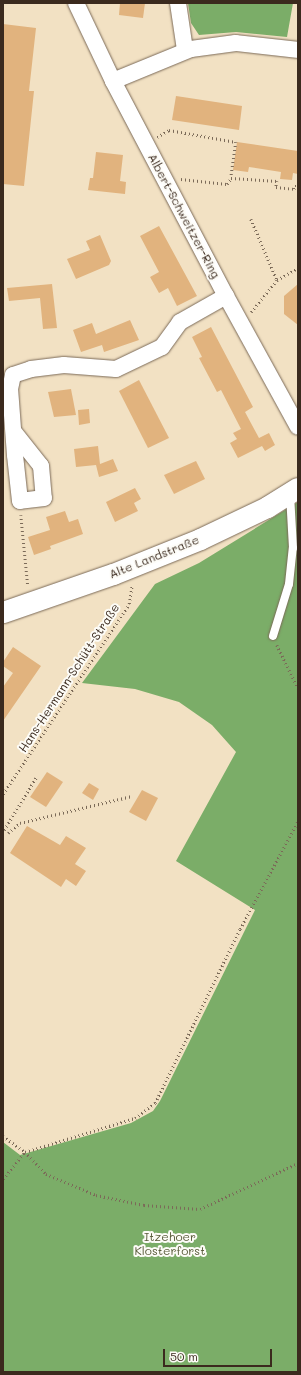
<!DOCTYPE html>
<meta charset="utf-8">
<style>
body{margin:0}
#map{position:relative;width:301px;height:1375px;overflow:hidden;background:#f2e1c3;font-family:Mali,sans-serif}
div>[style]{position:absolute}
.forest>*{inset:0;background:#7bad68}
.building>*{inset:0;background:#e1b37e}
.path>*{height:2.5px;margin-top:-1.25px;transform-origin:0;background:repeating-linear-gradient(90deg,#7b6a58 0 1px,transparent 0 4px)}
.roads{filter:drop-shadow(0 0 1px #7b6a58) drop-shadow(0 0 1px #7b6a58)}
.service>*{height:8px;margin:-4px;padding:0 4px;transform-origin:4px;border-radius:4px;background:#fff}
.minor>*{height:16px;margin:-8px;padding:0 8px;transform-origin:8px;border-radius:8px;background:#fff}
.tertiary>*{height:21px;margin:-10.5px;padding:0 10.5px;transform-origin:10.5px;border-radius:10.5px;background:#fff}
span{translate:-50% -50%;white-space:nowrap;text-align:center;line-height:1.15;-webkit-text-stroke:4px #fdfcf7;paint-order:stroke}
.street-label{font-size:12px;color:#3b2a1e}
.park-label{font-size:12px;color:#585a39}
.frame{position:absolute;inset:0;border:4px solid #3b2a1e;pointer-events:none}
.scale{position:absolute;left:163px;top:1349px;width:109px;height:18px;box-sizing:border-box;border:2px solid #3b2a1e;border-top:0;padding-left:5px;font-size:12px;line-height:14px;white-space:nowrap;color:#3b2a1e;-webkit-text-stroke:3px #fdfcf7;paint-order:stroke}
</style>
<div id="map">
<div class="forest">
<i style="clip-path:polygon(188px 3px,293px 3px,287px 37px,236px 32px,199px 35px,191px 23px)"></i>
<i style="clip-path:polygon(298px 502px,298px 1372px,3px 1372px,3px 1142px,20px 1155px,131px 1123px,153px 1111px,160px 1101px,255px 910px,176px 861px,236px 752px,212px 725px,179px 702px,135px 689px,82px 683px,155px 584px,199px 563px)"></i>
</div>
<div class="building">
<i style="clip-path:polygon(120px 3px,145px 3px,143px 18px,119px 15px)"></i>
<i style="clip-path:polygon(3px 24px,36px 28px,29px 91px,34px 91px,24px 186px,3px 184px)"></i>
<i style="clip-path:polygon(176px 96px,242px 106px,239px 130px,172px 120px)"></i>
<i style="clip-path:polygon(237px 142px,298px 151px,298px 174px,293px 173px,292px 180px,280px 179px,281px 172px,249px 167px,248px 172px,233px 170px)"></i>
<i style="clip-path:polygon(96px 152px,123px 155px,120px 181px,126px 182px,125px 194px,88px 190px,90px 178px,93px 178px)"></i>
<i style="clip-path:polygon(159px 226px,197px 296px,177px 306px,168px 288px,159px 293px,150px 277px,159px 272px,140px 236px)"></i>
<i style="clip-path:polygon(100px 235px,111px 261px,109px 265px,76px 279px,67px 259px,90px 250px,86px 241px)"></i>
<i style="clip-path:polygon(52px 284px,57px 328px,43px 329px,40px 298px,9px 301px,7px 288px)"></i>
<i style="clip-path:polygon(298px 284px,298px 325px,284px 314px,284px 296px)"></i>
<i style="clip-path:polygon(130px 320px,139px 340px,104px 352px,102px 345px,81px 352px,73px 330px,92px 323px,96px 334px)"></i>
<i style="clip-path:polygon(211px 327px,253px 407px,245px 412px,259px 438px,269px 433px,275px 445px,265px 451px,262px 446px,238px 458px,230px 443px,237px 439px,233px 433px,241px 429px,221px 390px,217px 392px,199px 358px,202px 357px,192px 337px)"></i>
<i style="clip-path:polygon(139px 380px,169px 438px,148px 448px,119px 391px)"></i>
<i style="clip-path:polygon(71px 389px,76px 415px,54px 417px,48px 392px)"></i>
<i style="clip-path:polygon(89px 409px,90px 423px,79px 425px,78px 410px)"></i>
<i style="clip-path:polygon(98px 446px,100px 464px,113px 459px,118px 471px,99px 477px,96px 465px,76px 467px,74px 449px)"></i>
<i style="clip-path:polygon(196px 461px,205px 479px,174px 494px,164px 475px)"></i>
<i style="clip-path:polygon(135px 488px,141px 499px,134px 503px,138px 511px,115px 522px,106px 502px)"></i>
<i style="clip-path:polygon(65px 511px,69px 522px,78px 519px,83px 534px,50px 546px,51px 549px,34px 555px,28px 537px,50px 530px,46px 517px)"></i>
<i style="clip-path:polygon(13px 647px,41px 666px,3px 721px,3px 687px,13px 673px,3px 666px,3px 662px)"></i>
<i style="clip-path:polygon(47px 772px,63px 782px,46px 807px,30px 797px)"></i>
<i style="clip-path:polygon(89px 783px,99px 789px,93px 800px,82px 793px)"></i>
<i style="clip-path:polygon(142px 790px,158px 798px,146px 821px,129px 812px)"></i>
<i style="clip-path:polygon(27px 826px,60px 845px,66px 836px,86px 848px,75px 864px,86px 871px,76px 886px,66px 879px,61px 887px,10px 853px)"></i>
</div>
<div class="path">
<i style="left:157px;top:137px;width:14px;rotate:-30deg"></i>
<i style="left:169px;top:130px;width:68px;rotate:10.2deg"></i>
<i style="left:236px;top:142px;width:36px;rotate:98deg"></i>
<i style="left:231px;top:178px;width:46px;rotate:3.7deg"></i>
<i style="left:277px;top:181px;width:6px;rotate:99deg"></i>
<i style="left:276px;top:187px;width:18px;rotate:6deg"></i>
<i style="left:294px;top:189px;width:3px;rotate:-72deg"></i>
<i style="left:295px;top:186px;width:3px"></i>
<i style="left:181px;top:179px;width:46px;rotate:6.2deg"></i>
<i style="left:227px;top:184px;width:7px;rotate:-56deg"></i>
<i style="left:251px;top:219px;width:66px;rotate:66.9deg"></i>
<i style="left:251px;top:312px;width:41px;rotate:-50.9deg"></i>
<i style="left:277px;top:280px;width:24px;rotate:-30deg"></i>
<i style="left:21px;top:515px;width:71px;rotate:84.4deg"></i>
<i style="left:277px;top:645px;width:48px;rotate:64deg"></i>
<i style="left:3px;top:794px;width:228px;rotate:-56.4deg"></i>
<i style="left:129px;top:604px;width:19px;rotate:-81deg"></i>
<i style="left:4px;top:830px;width:63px;rotate:-58.6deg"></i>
<i style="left:8px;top:833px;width:16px;rotate:-40deg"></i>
<i style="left:20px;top:823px;width:115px;rotate:-13.6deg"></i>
<i style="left:3px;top:1136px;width:27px;rotate:36deg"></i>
<i style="left:25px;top:1152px;width:30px;rotate:46deg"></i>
<i style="left:46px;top:1174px;width:54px;rotate:22.8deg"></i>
<i style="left:96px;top:1195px;width:49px;rotate:11.8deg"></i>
<i style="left:144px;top:1205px;width:56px;rotate:4.1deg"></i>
<i style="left:200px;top:1209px;width:108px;rotate:-25.1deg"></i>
<i style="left:3px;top:1179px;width:35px;rotate:-51deg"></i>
<i style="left:25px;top:1152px;width:115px;rotate:-17.2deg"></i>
<i style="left:135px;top:1118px;width:25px;rotate:-37deg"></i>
<i style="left:155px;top:1103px;width:194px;rotate:-64deg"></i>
<i style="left:240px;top:929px;width:123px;rotate:-61.8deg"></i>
</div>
<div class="roads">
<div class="service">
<i style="left:273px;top:636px;width:54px;rotate:-72.9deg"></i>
<i style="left:289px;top:584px;width:36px;rotate:-84deg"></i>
<i style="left:293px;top:548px;width:53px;rotate:-93.2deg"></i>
</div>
<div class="minor">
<i style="left:76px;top:3px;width:86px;rotate:64.6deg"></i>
<i style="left:113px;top:81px;width:243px;rotate:62.3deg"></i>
<i style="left:226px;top:296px;width:149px;rotate:61.2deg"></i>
<i style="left:178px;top:3px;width:48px;rotate:81.5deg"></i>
<i style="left:113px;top:81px;width:84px;rotate:-22.3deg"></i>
<i style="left:191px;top:49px;width:45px;rotate:-7.6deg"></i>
<i style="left:236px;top:43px;width:62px;rotate:6.4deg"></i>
<i style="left:14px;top:432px;width:43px;rotate:51.5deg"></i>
<i style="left:41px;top:466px;width:32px;rotate:85deg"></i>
<i style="left:44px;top:498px;width:24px;rotate:173deg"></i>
<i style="left:20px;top:501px;width:46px;rotate:-96.2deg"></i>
<i style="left:15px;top:455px;width:66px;rotate:-94.3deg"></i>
<i style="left:10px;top:389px;width:14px;rotate:-78deg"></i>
<i style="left:13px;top:375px;width:19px;rotate:-18deg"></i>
<i style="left:31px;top:369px;width:33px;rotate:-7deg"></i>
<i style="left:64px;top:365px;width:52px;rotate:4.4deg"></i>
<i style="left:116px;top:369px;width:51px;rotate:-25.6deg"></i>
<i style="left:162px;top:347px;width:31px;rotate:-54deg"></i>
<i style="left:180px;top:322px;width:53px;rotate:-29.5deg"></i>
</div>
<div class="tertiary">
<i style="left:3px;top:612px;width:116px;rotate:-19.1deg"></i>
<i style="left:113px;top:574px;width:94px;rotate:-21.9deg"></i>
<i style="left:200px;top:539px;width:74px;rotate:-25.5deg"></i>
<i style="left:267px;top:507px;width:36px;rotate:-32deg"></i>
</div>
</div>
<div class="street-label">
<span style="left:184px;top:216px;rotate:62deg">Albert-Schweitzer-Ring</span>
<span style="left:154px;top:557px;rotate:-22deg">Alte Landstraße</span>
<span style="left:69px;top:678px;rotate:-57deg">Hans-Hermann-Schütt-Straße</span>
</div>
<div class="park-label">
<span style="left:170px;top:1244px">Itzehoer<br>Klosterforst</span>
</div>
<div class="frame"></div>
<div class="scale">50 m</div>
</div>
